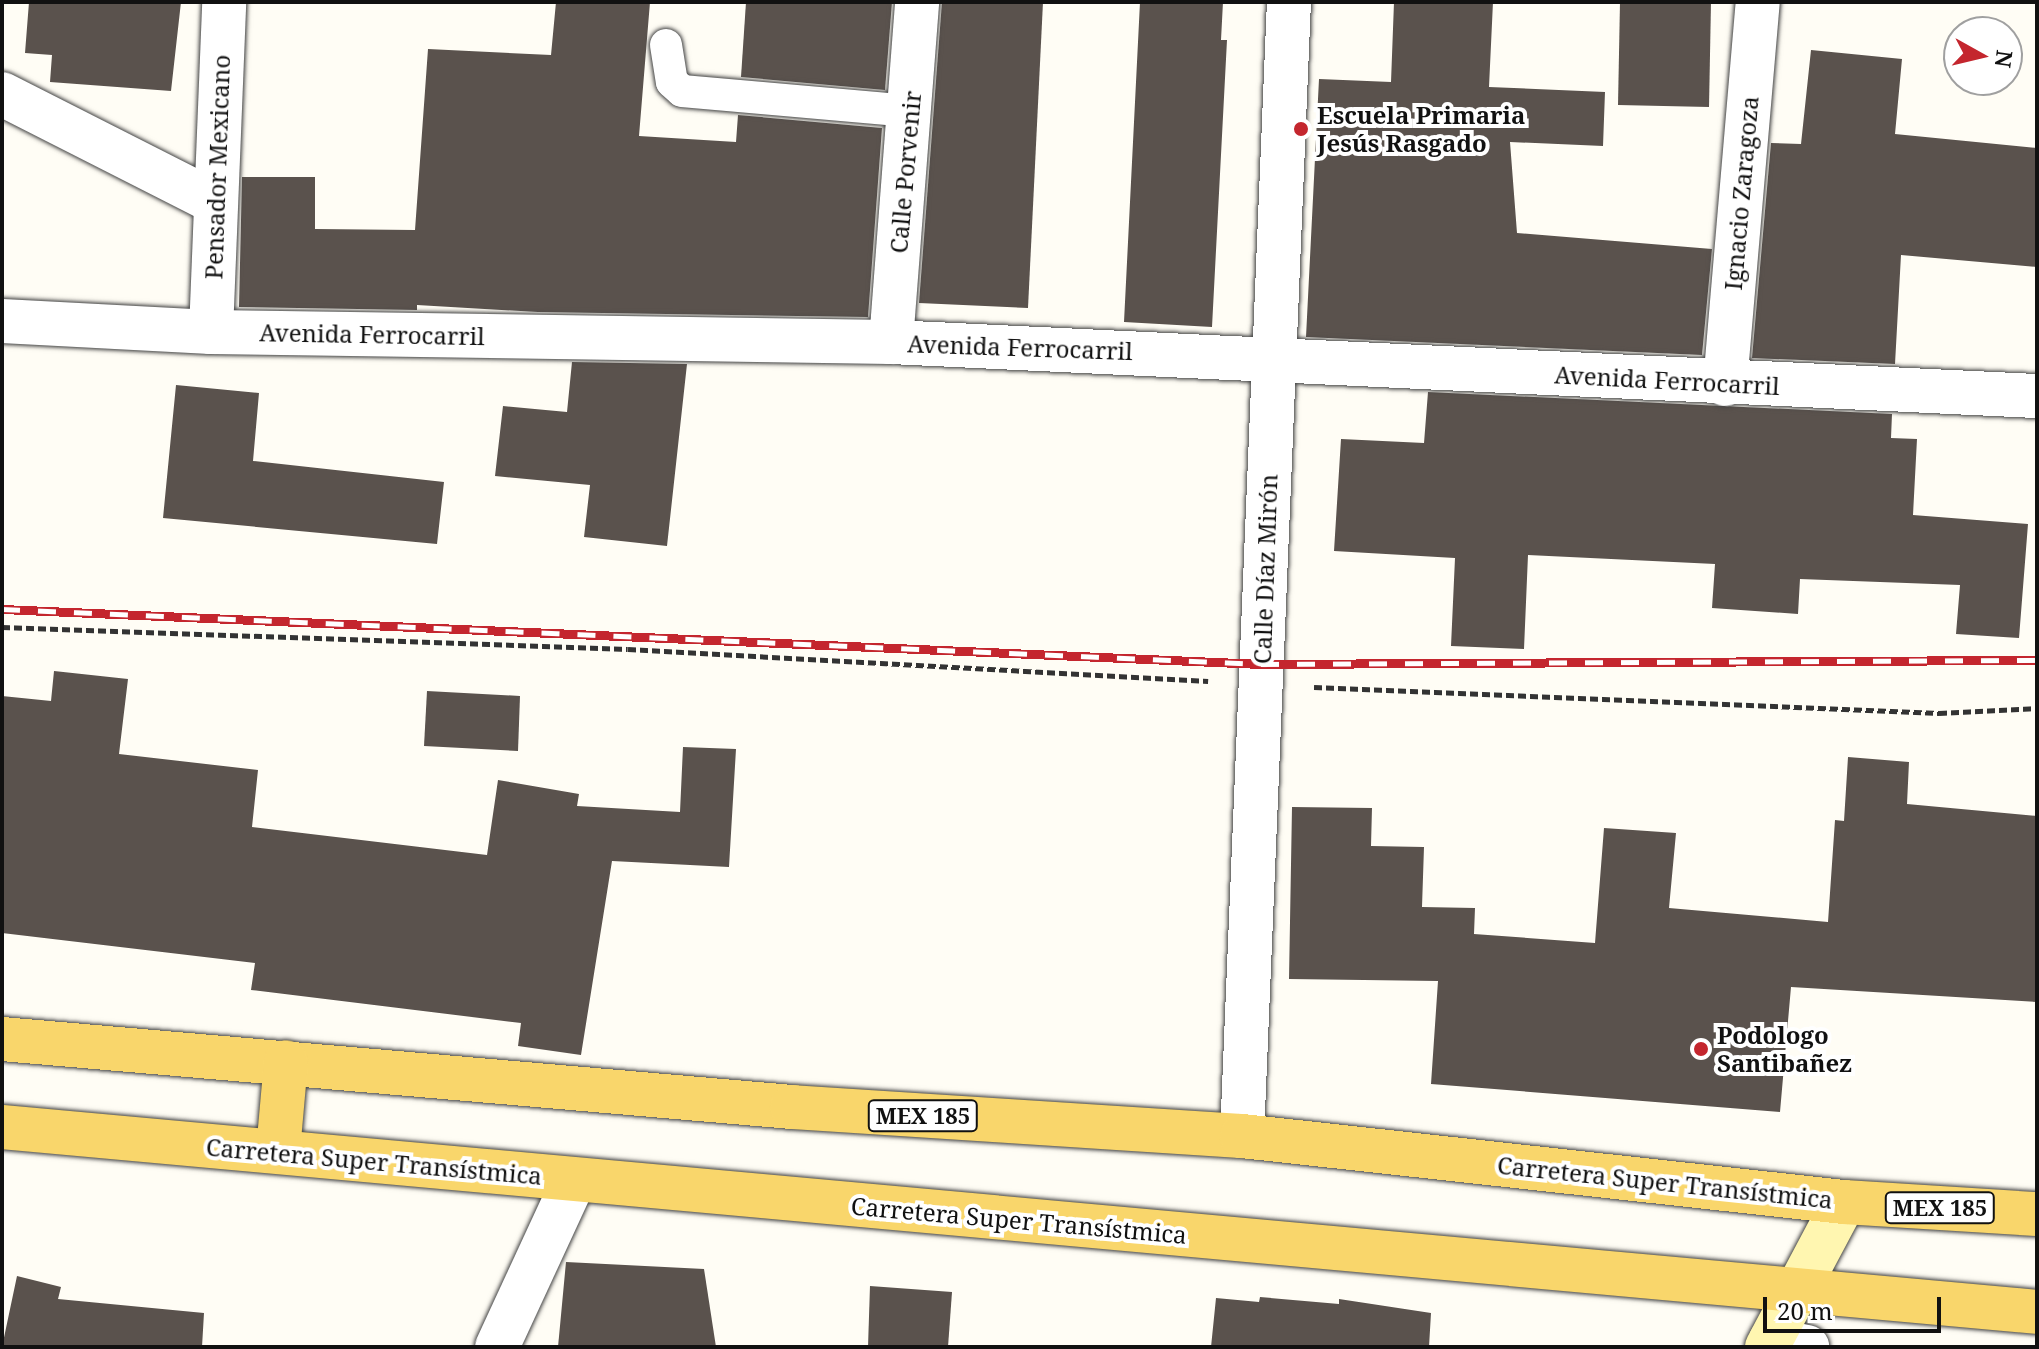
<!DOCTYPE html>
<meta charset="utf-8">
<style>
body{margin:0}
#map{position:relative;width:2039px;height:1349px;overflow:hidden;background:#fffdf5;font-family:"Noto Serif",serif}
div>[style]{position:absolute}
.building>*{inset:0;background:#5a524d}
.path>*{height:5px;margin-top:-2.5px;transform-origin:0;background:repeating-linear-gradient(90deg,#333 0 8px,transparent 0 12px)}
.roads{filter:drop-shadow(0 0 2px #444) drop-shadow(0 0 2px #444)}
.service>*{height:32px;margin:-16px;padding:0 16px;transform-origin:16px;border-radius:16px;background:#fff}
.minor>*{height:44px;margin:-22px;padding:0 22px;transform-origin:22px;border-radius:22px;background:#fff}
.secondary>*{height:44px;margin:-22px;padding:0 22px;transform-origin:22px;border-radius:22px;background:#fff6b0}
.primary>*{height:44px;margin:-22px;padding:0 22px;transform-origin:22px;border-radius:22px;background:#f9d66b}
.rail>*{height:9px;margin-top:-4.5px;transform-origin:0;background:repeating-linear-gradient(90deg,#fff 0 18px,#c4262e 0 36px);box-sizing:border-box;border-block:2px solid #c4262e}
.dots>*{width:22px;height:22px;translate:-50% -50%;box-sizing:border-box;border:4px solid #fff;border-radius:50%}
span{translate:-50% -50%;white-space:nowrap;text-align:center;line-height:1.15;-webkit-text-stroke:8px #fff;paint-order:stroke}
.shield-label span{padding:2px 6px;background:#fff;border:2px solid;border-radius:6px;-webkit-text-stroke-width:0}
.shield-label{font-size:22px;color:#111;font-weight:700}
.poi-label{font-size:24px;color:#111;font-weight:700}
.left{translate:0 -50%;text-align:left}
.street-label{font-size:24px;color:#111}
.frame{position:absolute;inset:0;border:4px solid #111;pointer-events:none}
.north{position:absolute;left:1943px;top:16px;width:80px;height:80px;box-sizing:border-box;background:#fff;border:2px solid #a0a0a0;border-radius:50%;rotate:98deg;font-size:22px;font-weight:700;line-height:32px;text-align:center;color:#111}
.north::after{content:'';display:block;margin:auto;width:28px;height:36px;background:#c4262e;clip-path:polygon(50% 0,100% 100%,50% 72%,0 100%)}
.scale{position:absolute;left:1763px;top:1297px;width:178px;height:36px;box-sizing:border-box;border:4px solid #111;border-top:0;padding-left:10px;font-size:24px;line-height:28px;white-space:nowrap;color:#111;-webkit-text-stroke:6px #fff;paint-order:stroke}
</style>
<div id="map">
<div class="building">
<i style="clip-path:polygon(29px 2px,181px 2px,171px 91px,50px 82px,52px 55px,25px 53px)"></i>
<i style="clip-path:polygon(556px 2px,650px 2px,639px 136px,736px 142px,738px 115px,882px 128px,868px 317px,538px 312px,417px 305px,417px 310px,239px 307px,242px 177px,315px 177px,315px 229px,415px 230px,428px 49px,551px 55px)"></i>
<i style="clip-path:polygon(746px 2px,892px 2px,885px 90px,741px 77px)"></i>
<i style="clip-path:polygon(942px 2px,1043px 2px,1028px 308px,919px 303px)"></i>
<i style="clip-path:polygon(1140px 2px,1223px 2px,1221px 40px,1227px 40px,1212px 327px,1124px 322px)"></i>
<i style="clip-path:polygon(1394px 2px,1493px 2px,1489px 87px,1605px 92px,1603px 146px,1510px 142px,1517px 233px,1712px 249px,1702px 355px,1306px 337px,1319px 79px,1391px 82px)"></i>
<i style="clip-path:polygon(1620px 2px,1711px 2px,1709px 107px,1618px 105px)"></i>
<i style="clip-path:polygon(1811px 50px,1902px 59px,1895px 134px,2037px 148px,2037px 267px,1901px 255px,1895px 364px,1752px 358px,1771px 143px,1801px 144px)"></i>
<i style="clip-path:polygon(572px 362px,687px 364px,667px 546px,584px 537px,590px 485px,495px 476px,503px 406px,567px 412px)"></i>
<i style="clip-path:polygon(176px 385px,259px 393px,253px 461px,444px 482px,437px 544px,163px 518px)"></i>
<i style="clip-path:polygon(1428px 392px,1892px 414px,1891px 438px,1917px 439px,1913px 515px,2028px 524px,2019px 638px,1956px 634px,1960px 585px,1800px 579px,1798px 614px,1712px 608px,1715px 564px,1528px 555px,1524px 649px,1451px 646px,1455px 558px,1334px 551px,1341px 439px,1424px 443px)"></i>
<i style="clip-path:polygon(54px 671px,128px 679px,119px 754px,258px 770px,252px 827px,487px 855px,498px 780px,579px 794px,577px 806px,680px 812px,683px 747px,736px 749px,729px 867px,612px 861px,581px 1055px,518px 1046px,521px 1023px,251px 990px,255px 963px,2px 933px,2px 696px,51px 701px)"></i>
<i style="clip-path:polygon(427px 691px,520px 696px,518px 751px,424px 746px)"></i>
<i style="clip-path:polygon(1848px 757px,1909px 762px,1907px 804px,2037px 816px,2037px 1002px,1791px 987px,1780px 1112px,1431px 1084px,1438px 981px,1289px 979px,1292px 807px,1372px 808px,1371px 846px,1424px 847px,1422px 907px,1475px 908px,1474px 934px,1595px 943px,1604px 828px,1676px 833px,1669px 908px,1828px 922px,1835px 820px,1844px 821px)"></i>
<i style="clip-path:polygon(566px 1262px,704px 1269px,716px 1347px,558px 1347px)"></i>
<i style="clip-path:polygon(17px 1276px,61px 1287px,58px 1299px,204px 1313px,202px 1347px,2px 1347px)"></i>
<i style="clip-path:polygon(870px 1286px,952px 1292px,948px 1347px,868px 1347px)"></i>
<i style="clip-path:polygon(1260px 1297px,1339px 1304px,1339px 1299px,1431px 1313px,1429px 1347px,1211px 1347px,1216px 1298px,1259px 1302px)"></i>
</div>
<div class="path">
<i style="left:2px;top:627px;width:626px;rotate:2.01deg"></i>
<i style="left:628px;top:649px;width:581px;rotate:3.16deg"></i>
<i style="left:1314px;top:687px;width:626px;rotate:2.38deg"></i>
<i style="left:1939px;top:713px;width:98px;rotate:-2.9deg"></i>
</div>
<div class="roads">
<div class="service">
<i style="left:666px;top:45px;width:37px;rotate:81deg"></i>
<i style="left:672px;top:82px;width:13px;rotate:42deg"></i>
<i style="left:682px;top:91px;width:229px;rotate:5deg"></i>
</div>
<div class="minor">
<i style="left:2px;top:94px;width:239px;rotate:26.9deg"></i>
<i style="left:2px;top:321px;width:209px;rotate:3deg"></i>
<i style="left:211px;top:332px;width:680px;rotate:0.84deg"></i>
<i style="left:891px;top:342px;width:1147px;rotate:2.7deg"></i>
<i style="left:211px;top:332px;width:330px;rotate:-87.7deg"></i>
<i style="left:891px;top:342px;width:341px;rotate:-85.6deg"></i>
<i style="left:1725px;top:384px;width:383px;rotate:-85.1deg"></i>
<i style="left:1242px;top:1136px;width:1135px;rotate:-87.63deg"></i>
<i style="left:1771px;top:1340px;width:37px;rotate:11deg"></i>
<i style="left:497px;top:1347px;width:184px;rotate:-65.2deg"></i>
</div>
<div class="secondary">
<i style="left:1767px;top:1347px;width:164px;rotate:-62deg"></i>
</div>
<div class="primary">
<i style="left:2px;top:1039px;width:793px;rotate:4.92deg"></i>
<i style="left:792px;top:1107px;width:451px;rotate:3.7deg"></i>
<i style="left:1242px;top:1136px;width:606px;rotate:6.26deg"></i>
<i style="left:1844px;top:1202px;width:193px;rotate:3.6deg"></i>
<i style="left:2px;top:1127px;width:2043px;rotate:5.19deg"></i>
<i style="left:278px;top:1151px;width:89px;rotate:-84.9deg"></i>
</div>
</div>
<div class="rail">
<i style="left:2px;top:609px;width:1260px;rotate:2.5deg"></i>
<i style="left:1261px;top:664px;width:776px;rotate:-0.3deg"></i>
</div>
<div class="dots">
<i style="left:1301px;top:129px;background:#c4262e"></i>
<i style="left:1701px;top:1049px;background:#c4262e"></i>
</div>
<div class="shield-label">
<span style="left:923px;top:1116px">MEX 185</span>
<span style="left:1940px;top:1208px">MEX 185</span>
</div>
<div class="poi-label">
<span class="left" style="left:1317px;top:129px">Escuela Primaria<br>Jesús Rasgado</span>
<span class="left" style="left:1717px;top:1049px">Podologo<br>Santibañez</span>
</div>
<div class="street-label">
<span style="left:217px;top:167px;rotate:-88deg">Pensador Mexicano</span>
<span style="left:905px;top:172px;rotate:-85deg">Calle Porvenir</span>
<span style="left:1741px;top:193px;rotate:-85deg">Ignacio Zaragoza</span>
<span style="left:372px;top:334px;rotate:1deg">Avenida Ferrocarril</span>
<span style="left:1020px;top:347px;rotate:2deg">Avenida Ferrocarril</span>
<span style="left:1667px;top:380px;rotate:3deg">Avenida Ferrocarril</span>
<span style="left:1265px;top:569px;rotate:-88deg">Calle Díaz Mirón</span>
<span style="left:374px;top:1161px;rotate:5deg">Carretera Super Transístmica</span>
<span style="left:1665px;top:1182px;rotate:6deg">Carretera Super Transístmica</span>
<span style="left:1019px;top:1220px;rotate:5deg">Carretera Super Transístmica</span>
</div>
<div class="frame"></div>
<div class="north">N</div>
<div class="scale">20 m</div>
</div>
